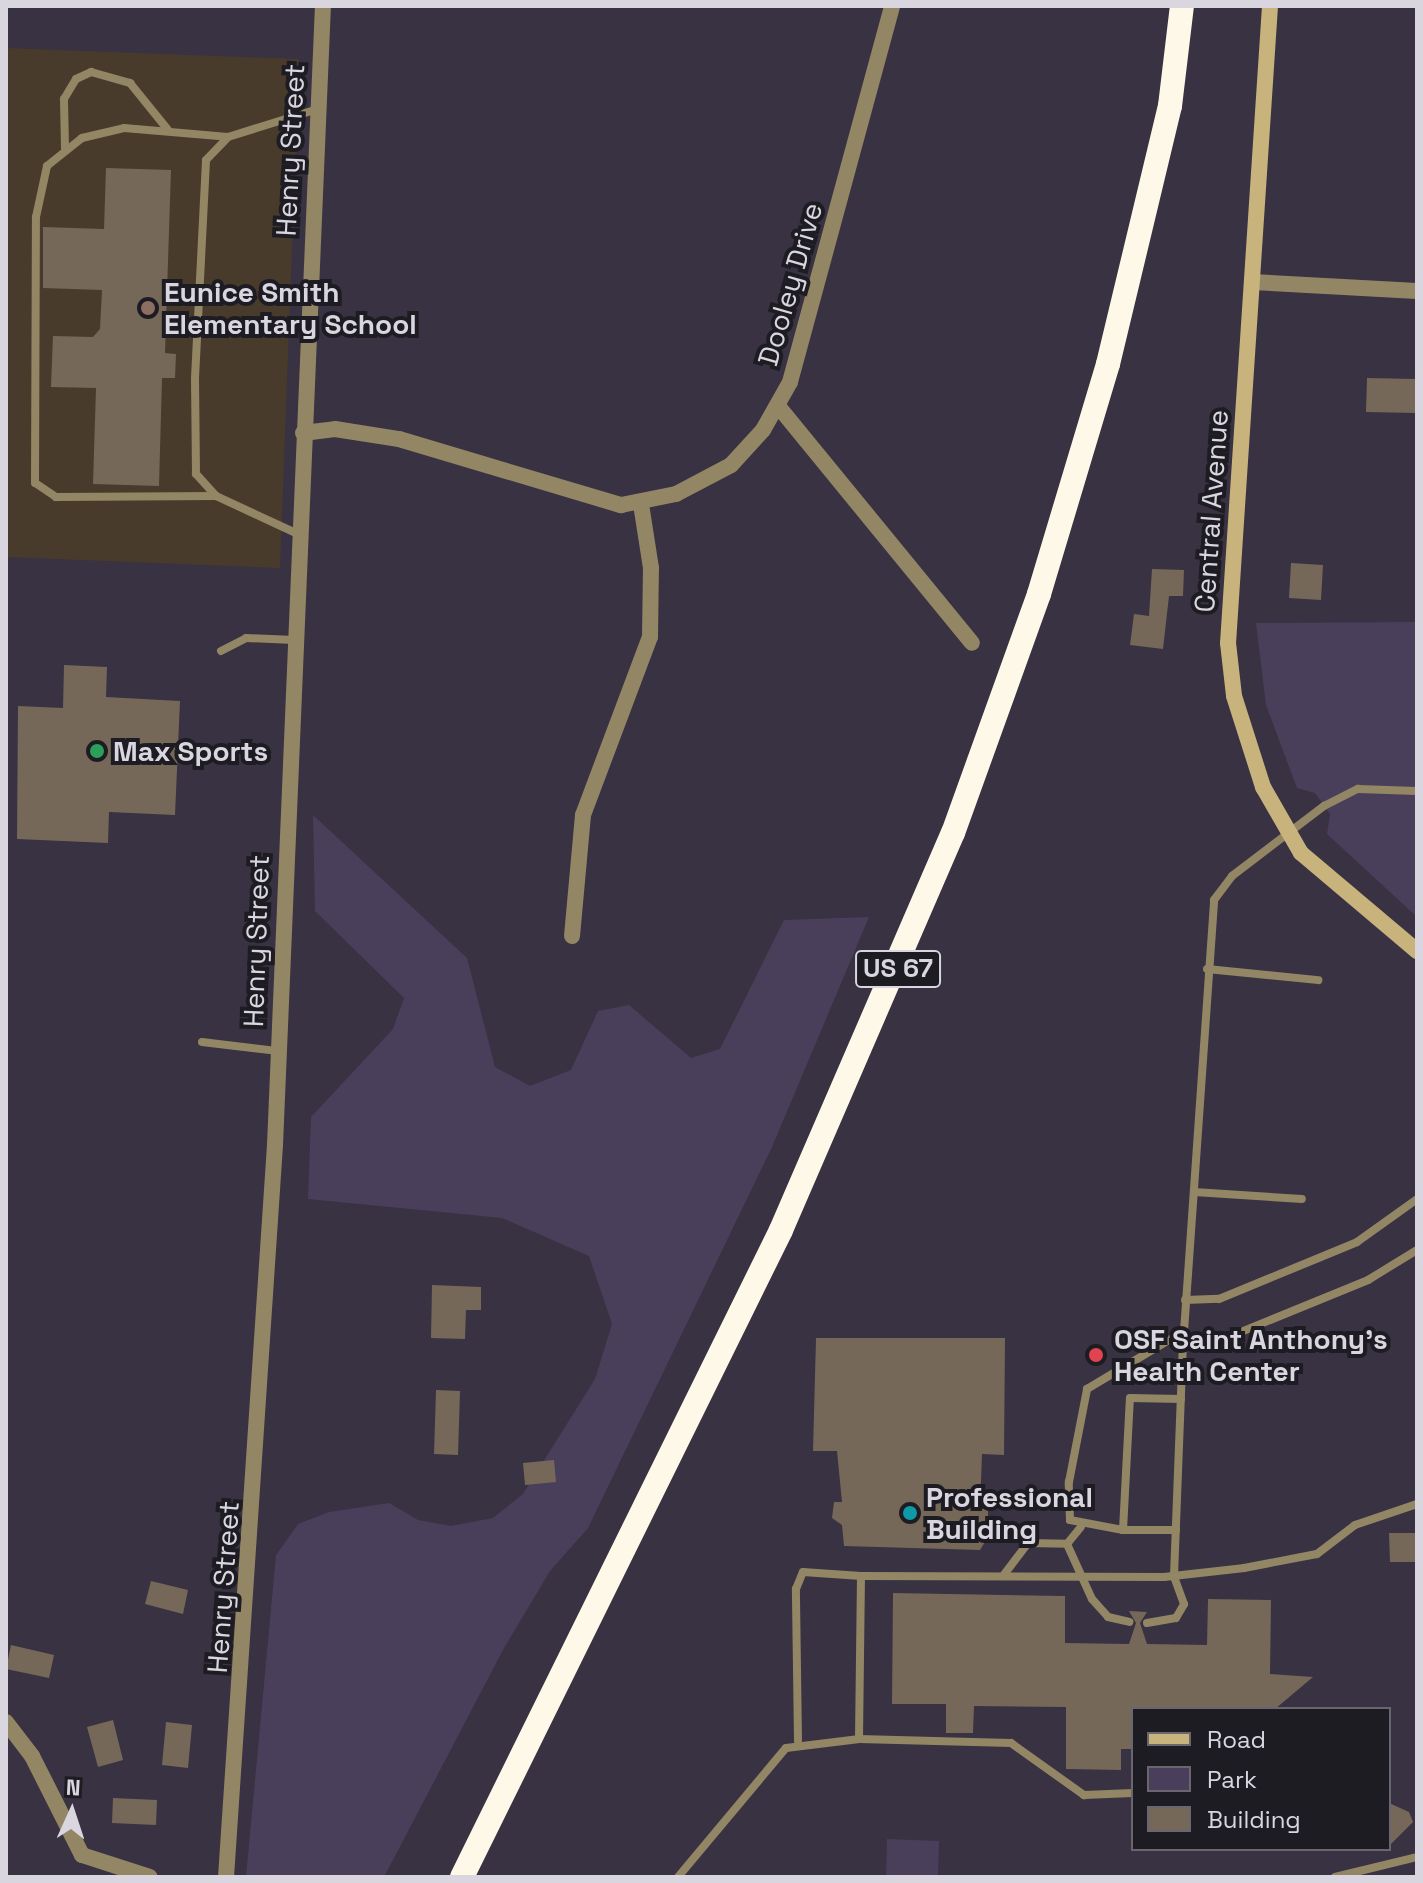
<!DOCTYPE html>
<style>
body{margin:0}
#map{position:relative;width:1423px;height:1883px;overflow:hidden;background:#383242;font-family:"Space Grotesk",sans-serif}
div>[style]{position:absolute}
.education>*{inset:0;background:#483b2c}
.green>*{inset:0;background:#493f5b}
.building>*{inset:0;background:#756859}
.lane>*{height:8px;margin:-4px;padding:0 4px;transform-origin:4px;border-radius:4px;background:#938664}
.street>*{height:16px;margin:-8px;padding:0 8px;transform-origin:8px;border-radius:8px;background:#938664}
.secondary>*{height:16px;margin:-8px;padding:0 8px;transform-origin:8px;border-radius:8px;background:#c8b37d}
.highway>*{height:24px;margin:-12px;padding:0 12px;transform-origin:12px;border-radius:12px;background:#fef8e8}
.dots>*{width:22px;height:22px;translate:-50% -50%;box-sizing:border-box;border:4px solid #1e1c23;border-radius:50%}
span{translate:-50% -50%;white-space:nowrap;text-align:center;line-height:1.15;-webkit-text-stroke:8px #1e1c23;paint-order:stroke}
.shield-label span{padding:2px 6px;background:#1e1c23;border:2px solid;border-radius:6px;-webkit-text-stroke-width:0}
.shield-label{font-size:26px;color:#d9d6e0;font-weight:700}
.street-label{font-size:28px;color:#d9d6e0}
.poi-label{font-size:28px;color:#d9d6e0;font-weight:700}
.left{translate:0 -50%;text-align:left}
.frame{position:absolute;inset:0;border:8px solid #d9d6e0;pointer-events:none}
.legend{position:absolute;left:1131px;top:1707px;width:260px;height:144px;box-sizing:border-box;background:#1e1c23;border:2px solid #69666f;margin:0;padding:10px 14px;list-style:none;font-size:24px;color:#d9d6e0}
.legend li{display:flex;align-items:center;gap:16px;height:40px}
.legend b{width:40px;border:2px solid #69666f}
.north{position:absolute;left:32px;top:1771px;width:80px;height:80px;-webkit-text-stroke:6px #1e1c23;paint-order:stroke;rotate:3deg;font-size:22px;font-weight:700;line-height:32px;text-align:center;color:#d9d6e0}
.north::after{content:'';display:block;margin:auto;width:28px;height:36px;background:#d9d6e0;clip-path:polygon(50% 0,100% 100%,50% 72%,0 100%)}
</style>
<div id="map">
<div class="education">
<i style="clip-path:polygon(6px 48px,299px 59px,280px 568px,6px 557px)"></i>
</div>
<div class="green">
<i style="clip-path:polygon(1417px 622px,1417px 917px,1327px 834px,1330px 814px,1315px 793px,1297px 788px,1266px 705px,1256px 623px)"></i>
<i style="clip-path:polygon(313px 815px,467px 958px,495px 1067px,530px 1086px,571px 1070px,598px 1011px,629px 1005px,691px 1058px,720px 1049px,784px 920px,869px 917px,772px 1147px,588px 1528px,550px 1571px,504px 1648px,384px 1877px,246px 1877px,276px 1555px,298px 1524px,329px 1512px,389px 1503px,418px 1520px,451px 1526px,493px 1518px,523px 1494px,595px 1379px,612px 1324px,589px 1256px,502px 1218px,308px 1199px,311px 1117px,393px 1029px,404px 998px,315px 911px)"></i>
<i style="clip-path:polygon(887px 1839px,939px 1841px,938px 1877px,886px 1877px)"></i>
</div>
<div class="building">
<i style="clip-path:polygon(106px 168px,171px 170px,165px 353px,176px 354px,175px 378px,162px 378px,159px 486px,93px 484px,96px 388px,51px 387px,53px 336px,93px 337px,100px 329px,102px 290px,43px 288px,43px 227px,104px 229px)"></i>
<i style="clip-path:polygon(1367px 378px,1416px 379px,1416px 413px,1366px 412px)"></i>
<i style="clip-path:polygon(1291px 563px,1323px 565px,1321px 600px,1289px 598px)"></i>
<i style="clip-path:polygon(1152px 569px,1184px 570px,1183px 596px,1169px 596px,1163px 649px,1130px 645px,1134px 614px,1149px 616px)"></i>
<i style="clip-path:polygon(64px 665px,107px 667px,106px 697px,180px 701px,175px 815px,109px 812px,108px 843px,17px 839px,18px 706px,63px 708px)"></i>
<i style="clip-path:polygon(432px 1285px,481px 1287px,481px 1310px,466px 1310px,465px 1339px,431px 1338px)"></i>
<i style="clip-path:polygon(816px 1338px,1005px 1338px,1004px 1455px,982px 1454px,980px 1509px,988px 1509px,988px 1537px,980px 1550px,844px 1546px,842px 1525px,832px 1518px,834px 1502px,842px 1502px,837px 1451px,813px 1451px)"></i>
<i style="clip-path:polygon(436px 1390px,460px 1391px,458px 1455px,434px 1454px)"></i>
<i style="clip-path:polygon(554px 1460px,556px 1482px,525px 1485px,523px 1463px)"></i>
<i style="clip-path:polygon(1389px 1533px,1417px 1533px,1417px 1562px,1390px 1562px)"></i>
<i style="clip-path:polygon(151px 1581px,188px 1590px,183px 1614px,145px 1604px)"></i>
<i style="clip-path:polygon(893px 1593px,1065px 1596px,1065px 1643px,1129px 1644px,1136px 1623px,1129px 1611px,1147px 1612px,1140px 1623px,1147px 1644px,1207px 1645px,1208px 1599px,1271px 1600px,1270px 1674px,1313px 1677px,1275px 1709px,1133px 1709px,1133px 1749px,1121px 1749px,1121px 1770px,1066px 1769px,1066px 1707px,974px 1706px,973px 1733px,946px 1733px,946px 1704px,892px 1704px)"></i>
<i style="clip-path:polygon(11px 1645px,54px 1655px,49px 1678px,6px 1669px)"></i>
<i style="clip-path:polygon(113px 1720px,123px 1760px,98px 1767px,87px 1727px)"></i>
<i style="clip-path:polygon(166px 1722px,192px 1725px,188px 1768px,162px 1765px)"></i>
<i style="clip-path:polygon(113px 1798px,157px 1800px,156px 1825px,112px 1823px)"></i>
<i style="clip-path:polygon(1389px 1803px,1409px 1812px,1413px 1822px,1389px 1846px)"></i>
</div>
<div class="lane">
<i style="left:65px;top:148px;width:49px;rotate:-91.2deg"></i>
<i style="left:64px;top:99px;width:23px;rotate:-59deg"></i>
<i style="left:76px;top:79px;width:17px;rotate:-25deg"></i>
<i style="left:91px;top:72px;width:41px;rotate:15.8deg"></i>
<i style="left:130px;top:83px;width:60px;rotate:51deg"></i>
<i style="left:216px;top:496px;width:160px;rotate:179.6deg"></i>
<i style="left:56px;top:497px;width:25px;rotate:-146deg"></i>
<i style="left:35px;top:483px;width:266px;rotate:-89.8deg"></i>
<i style="left:36px;top:217px;width:52px;rotate:-77.8deg"></i>
<i style="left:47px;top:166px;width:45px;rotate:-38.7deg"></i>
<i style="left:82px;top:138px;width:43px;rotate:-13.4deg"></i>
<i style="left:124px;top:128px;width:104px;rotate:4.9deg"></i>
<i style="left:298px;top:534px;width:90px;rotate:-155.1deg"></i>
<i style="left:216px;top:496px;width:30px;rotate:-132deg"></i>
<i style="left:196px;top:474px;width:96px;rotate:-90.6deg"></i>
<i style="left:195px;top:378px;width:218px;rotate:-87.1deg"></i>
<i style="left:206px;top:160px;width:32px;rotate:-46deg"></i>
<i style="left:228px;top:137px;width:94px;rotate:-17.3deg"></i>
<i style="left:221px;top:651px;width:28px;rotate:-27deg"></i>
<i style="left:246px;top:638px;width:48px;rotate:2.4deg"></i>
<i style="left:1207px;top:969px;width:112px;rotate:5.7deg"></i>
<i style="left:202px;top:1042px;width:77px;rotate:6.8deg"></i>
<i style="left:1194px;top:1192px;width:108px;rotate:3.7deg"></i>
<i style="left:1185px;top:1300px;width:34px;rotate:-2deg"></i>
<i style="left:1219px;top:1299px;width:149px;rotate:-22.4deg"></i>
<i style="left:1357px;top:1242px;width:74px;rotate:-35.6deg"></i>
<i style="left:1183px;top:1346px;width:26px;rotate:-2deg"></i>
<i style="left:1209px;top:1345px;width:172px;rotate:-22.2deg"></i>
<i style="left:1368px;top:1280px;width:57px;rotate:-31.5deg"></i>
<i style="left:1123px;top:1530px;width:54px;rotate:-169.3deg"></i>
<i style="left:1070px;top:1520px;width:38px;rotate:-92deg"></i>
<i style="left:1069px;top:1482px;width:95px;rotate:-79deg"></i>
<i style="left:1087px;top:1389px;width:113px;rotate:-30.9deg"></i>
<i style="left:1176px;top:1530px;width:53px;rotate:180deg"></i>
<i style="left:1123px;top:1530px;width:132px;rotate:-87deg"></i>
<i style="left:1130px;top:1398px;width:51px;rotate:1.1deg"></i>
<i style="left:1067px;top:1544px;width:60px;rotate:65.6deg"></i>
<i style="left:1092px;top:1599px;width:24px;rotate:48deg"></i>
<i style="left:1108px;top:1617px;width:22px;rotate:13deg"></i>
<i style="left:1067px;top:1544px;width:22px;rotate:-51deg"></i>
<i style="left:1003px;top:1576px;width:41px;rotate:-52.9deg"></i>
<i style="left:1028px;top:1543px;width:39px;rotate:1deg"></i>
<i style="left:1147px;top:1623px;width:29px;rotate:-10deg"></i>
<i style="left:1176px;top:1618px;width:16px;rotate:-60deg"></i>
<i style="left:1184px;top:1604px;width:30px;rotate:-110deg"></i>
<i style="left:1174px;top:1576px;width:230px;rotate:-87.8deg"></i>
<i style="left:1183px;top:1346px;width:447px;rotate:-86deg"></i>
<i style="left:1214px;top:900px;width:30px;rotate:-53deg"></i>
<i style="left:1232px;top:876px;width:116px;rotate:-37.3deg"></i>
<i style="left:1324px;top:806px;width:38px;rotate:-27deg"></i>
<i style="left:1358px;top:789px;width:59px;rotate:1.9deg"></i>
<i style="left:859px;top:1739px;width:152px;rotate:1.5deg"></i>
<i style="left:1011px;top:1743px;width:90px;rotate:35.5deg"></i>
<i style="left:1084px;top:1795px;width:49px;rotate:-2.3deg"></i>
<i style="left:798px;top:1741px;width:152px;rotate:-90.8deg"></i>
<i style="left:796px;top:1589px;width:18px;rotate:-68deg"></i>
<i style="left:803px;top:1572px;width:58px;rotate:3.9deg"></i>
<i style="left:678px;top:1877px;width:168px;rotate:-50.1deg"></i>
<i style="left:786px;top:1748px;width:74px;rotate:-7deg"></i>
<i style="left:859px;top:1739px;width:163px;rotate:-89.3deg"></i>
<i style="left:861px;top:1576px;width:303px;rotate:0.2deg"></i>
<i style="left:1164px;top:1577px;width:81px;rotate:-6.4deg"></i>
<i style="left:1244px;top:1568px;width:74px;rotate:-10.9deg"></i>
<i style="left:1317px;top:1554px;width:48px;rotate:-37.3deg"></i>
<i style="left:1355px;top:1525px;width:65px;rotate:-18.7deg"></i>
<i style="left:1335px;top:1877px;width:84px;rotate:-13.7deg"></i>
</div>
<div class="street">
<i style="left:1252px;top:282px;width:165px;rotate:3.1deg"></i>
<i style="left:778px;top:406px;width:306px;rotate:50.7deg"></i>
<i style="left:303px;top:433px;width:32px;rotate:-7deg"></i>
<i style="left:335px;top:429px;width:65px;rotate:8.9deg"></i>
<i style="left:399px;top:439px;width:232px;rotate:16.6deg"></i>
<i style="left:621px;top:505px;width:56px;rotate:-11.3deg"></i>
<i style="left:676px;top:494px;width:62px;rotate:-27.8deg"></i>
<i style="left:731px;top:465px;width:47px;rotate:-47.6deg"></i>
<i style="left:763px;top:430px;width:55px;rotate:-60.6deg"></i>
<i style="left:790px;top:382px;width:390px;rotate:-74.8deg"></i>
<i style="left:572px;top:936px;width:121px;rotate:-84.8deg"></i>
<i style="left:583px;top:815px;width:190px;rotate:-69.4deg"></i>
<i style="left:650px;top:637px;width:69px;rotate:-89.2deg"></i>
<i style="left:651px;top:568px;width:65px;rotate:-98.9deg"></i>
<i style="left:6px;top:1722px;width:43px;rotate:52.6deg"></i>
<i style="left:32px;top:1756px;width:111px;rotate:63.2deg"></i>
<i style="left:82px;top:1855px;width:71px;rotate:17.9deg"></i>
<i style="left:226px;top:1877px;width:734px;rotate:-86.17deg"></i>
<i style="left:275px;top:1145px;width:1140px;rotate:-87.59deg"></i>
</div>
<div class="secondary">
<i style="left:1270px;top:6px;width:638px;rotate:93.77deg"></i>
<i style="left:1228px;top:643px;width:53px;rotate:83.5deg"></i>
<i style="left:1234px;top:696px;width:96px;rotate:72.3deg"></i>
<i style="left:1263px;top:787px;width:76px;rotate:60.1deg"></i>
<i style="left:1301px;top:853px;width:152px;rotate:40.2deg"></i>
</div>
<div class="highway">
<i style="left:462px;top:1877px;width:721px;rotate:-63.75deg"></i>
<i style="left:781px;top:1230px;width:433px;rotate:-66.6deg"></i>
<i style="left:953px;top:833px;width:254px;rotate:-70.2deg"></i>
<i style="left:1039px;top:594px;width:240px;rotate:-73.3deg"></i>
<i style="left:1108px;top:364px;width:265px;rotate:-76.5deg"></i>
<i style="left:1170px;top:106px;width:101px;rotate:-83.2deg"></i>
</div>
<div class="dots">
<i style="left:148px;top:308px;background:#8d6e63"></i>
<i style="left:97px;top:751px;background:#2e9e5b"></i>
<i style="left:1096px;top:1355px;background:#e0444e"></i>
<i style="left:910px;top:1513px;background:#0f9aa8"></i>
</div>
<div class="shield-label">
<span style="left:898px;top:969px">US 67</span>
</div>
<div class="street-label">
<span style="left:290px;top:150px;rotate:-87deg">Henry Street</span>
<span style="left:790px;top:284px;rotate:-74deg">Dooley Drive</span>
<span style="left:1211px;top:511px;rotate:-86deg">Central Avenue</span>
<span style="left:256px;top:941px;rotate:-88deg">Henry Street</span>
<span style="left:223px;top:1587px;rotate:-86deg">Henry Street</span>
</div>
<div class="poi-label">
<span class="left" style="left:164px;top:308px">Eunice Smith<br>Elementary School</span>
<span class="left" style="left:113px;top:751px">Max Sports</span>
<span class="left" style="left:1114px;top:1355px">OSF Saint Anthony's<br>Health Center</span>
<span class="left" style="left:926px;top:1513px">Professional<br>Building</span>
</div>
<div class="frame"></div>
<ul class="legend">
<li><b style="height:10px;background:#c8b37d"></b>Road</li>
<li><b style="height:22px;background:#493f5b"></b>Park</li>
<li><b style="height:22px;background:#756859"></b>Building</li>
</ul>
<div class="north">N</div>
</div>
